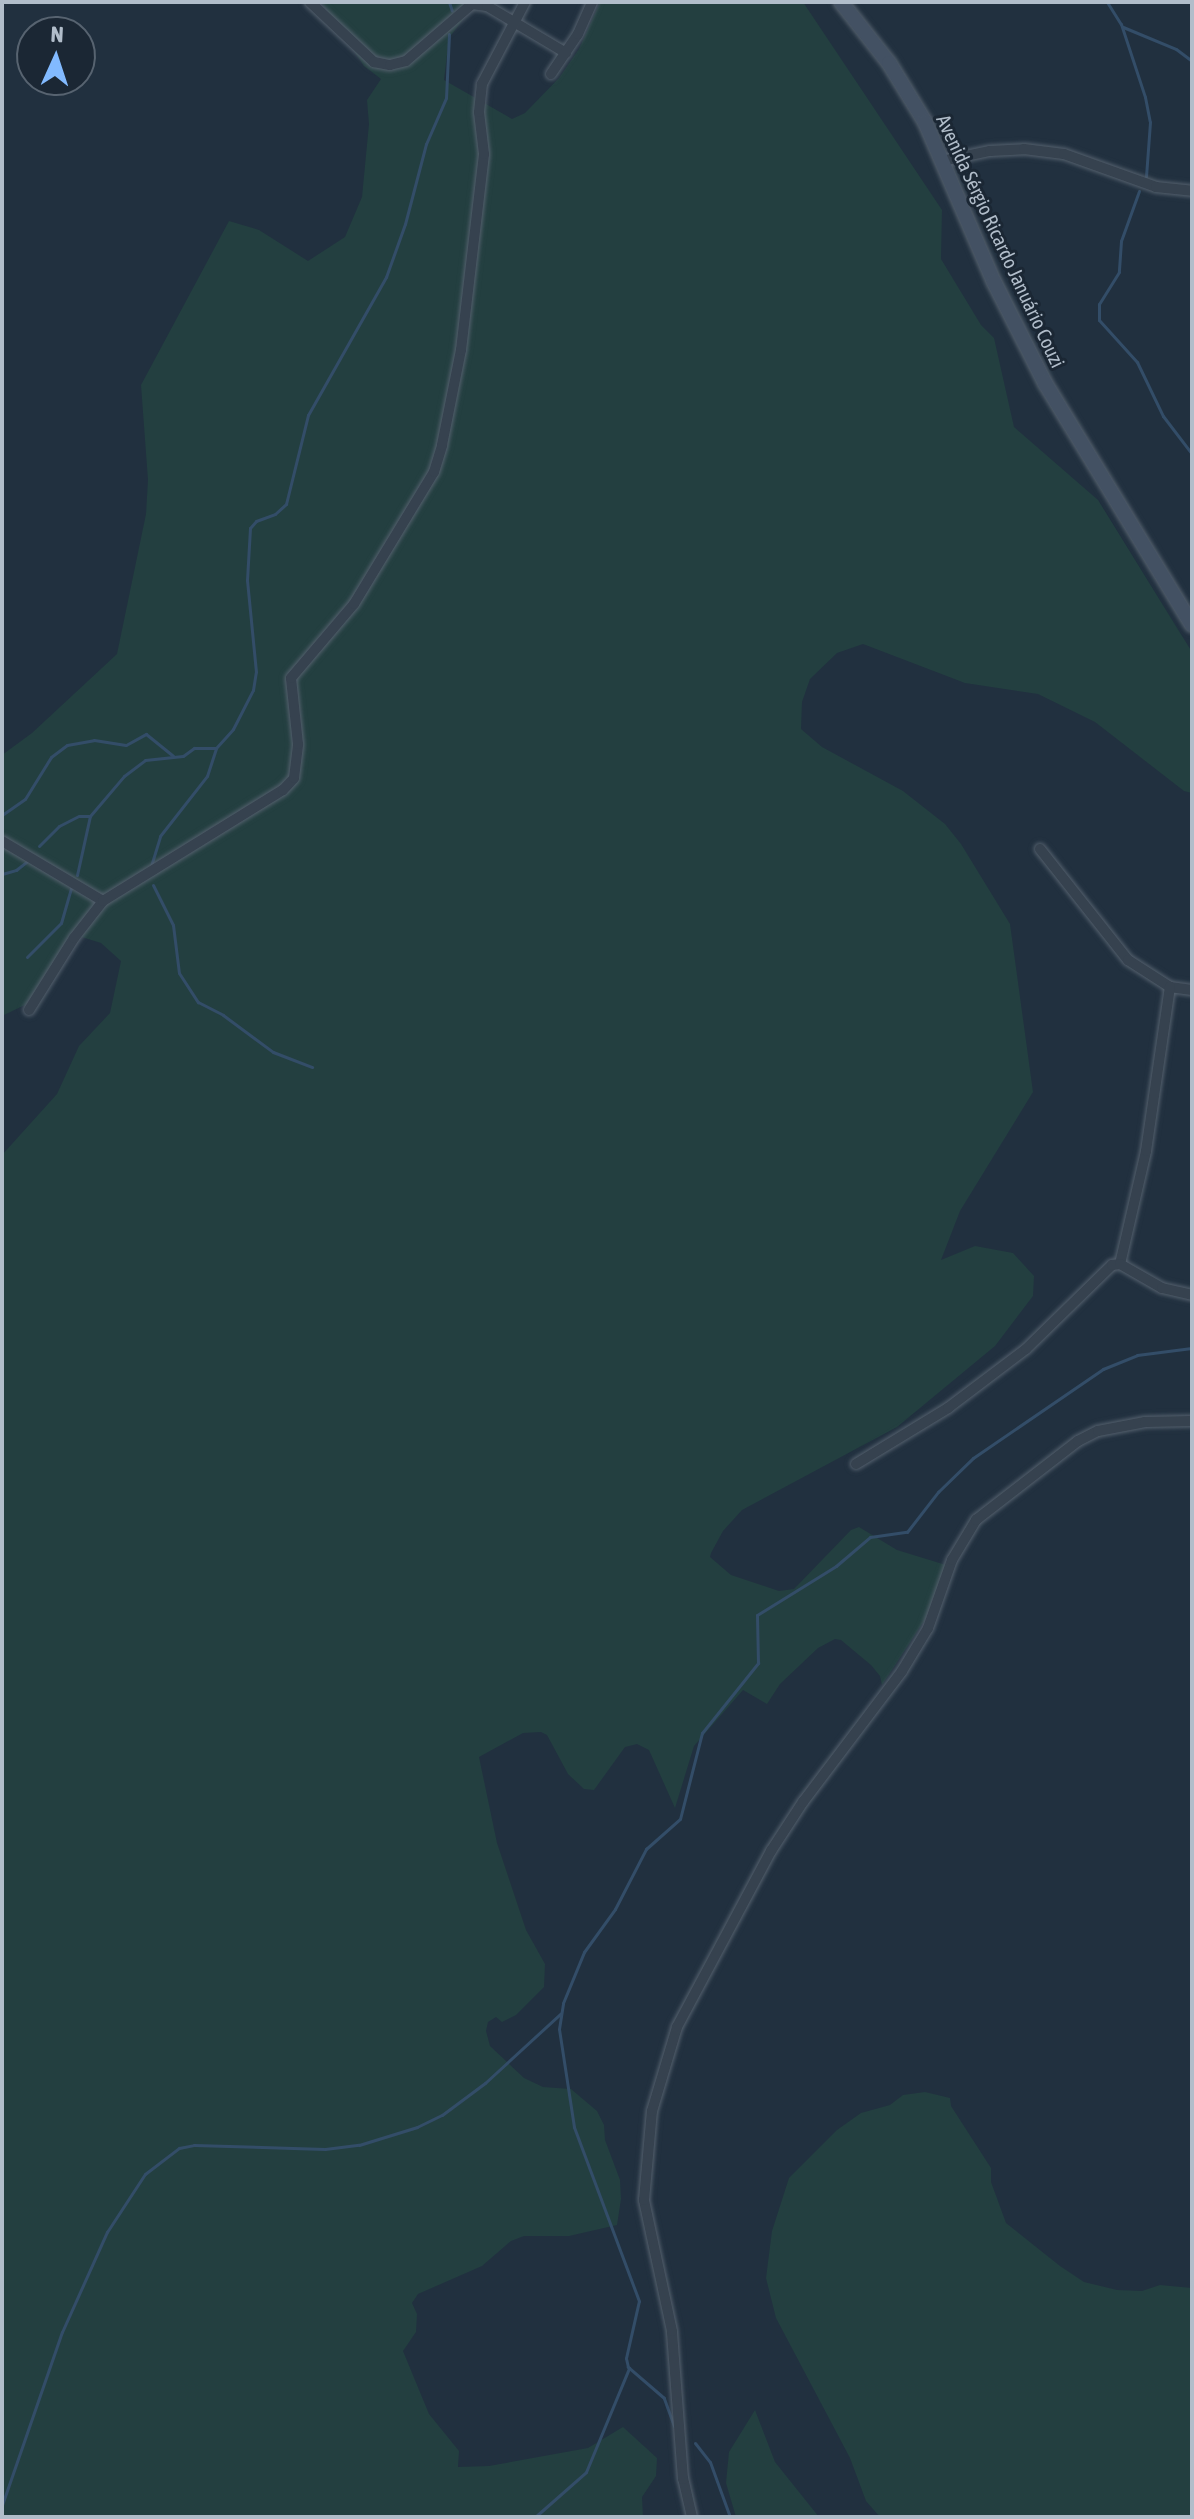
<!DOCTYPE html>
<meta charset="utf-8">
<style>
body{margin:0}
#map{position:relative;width:1194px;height:2519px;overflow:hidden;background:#21303f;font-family:"Asap Condensed",sans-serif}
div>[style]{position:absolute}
.green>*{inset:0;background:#233f40}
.stream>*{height:3px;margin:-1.5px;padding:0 1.5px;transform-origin:1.5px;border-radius:1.5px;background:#334d68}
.roads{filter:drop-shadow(0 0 2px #54606d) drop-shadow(0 0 2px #54606d)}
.street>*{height:10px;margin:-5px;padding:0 5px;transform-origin:5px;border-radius:5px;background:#36424f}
.secondary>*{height:14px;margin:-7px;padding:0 7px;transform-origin:7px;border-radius:7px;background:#435163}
span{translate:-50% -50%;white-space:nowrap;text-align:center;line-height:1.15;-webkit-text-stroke:6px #1b2734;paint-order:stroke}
.street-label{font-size:20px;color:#b1bdca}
.frame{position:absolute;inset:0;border:4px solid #b1bdca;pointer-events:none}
.north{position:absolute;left:16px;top:16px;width:80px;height:80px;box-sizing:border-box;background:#1b2734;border:2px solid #576370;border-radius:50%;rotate:3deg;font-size:22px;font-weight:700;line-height:32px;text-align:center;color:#b1bdca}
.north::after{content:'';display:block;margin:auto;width:28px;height:36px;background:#82baff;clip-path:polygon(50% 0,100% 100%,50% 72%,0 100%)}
</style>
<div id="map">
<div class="green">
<i style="clip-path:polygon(321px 2px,476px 2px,449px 38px,444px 80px,512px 119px,525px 113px,559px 78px,579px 49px,600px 2px,803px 2px,942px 210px,941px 259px,981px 325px,994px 338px,1014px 427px,1098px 500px,1192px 652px,1192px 793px,1184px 791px,1095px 722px,1038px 694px,965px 683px,863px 644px,837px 653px,810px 679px,802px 702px,801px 729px,822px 747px,903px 791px,945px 824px,961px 844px,1010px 924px,1033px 1092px,960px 1211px,941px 1260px,975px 1246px,1013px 1253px,1034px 1276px,1033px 1296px,995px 1346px,897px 1427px,742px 1510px,723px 1531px,711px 1553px,710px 1557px,731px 1575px,779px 1591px,794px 1589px,851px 1530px,859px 1527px,897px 1550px,946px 1565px,926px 1618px,882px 1685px,880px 1676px,871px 1665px,841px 1640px,835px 1639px,818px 1648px,780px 1684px,767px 1704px,743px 1690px,694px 1746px,675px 1808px,649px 1750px,637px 1744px,625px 1747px,594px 1790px,584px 1789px,568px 1774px,547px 1735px,541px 1732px,523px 1733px,479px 1757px,497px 1843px,526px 1930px,545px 1964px,544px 1987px,516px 2015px,502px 2022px,496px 2017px,488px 2022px,486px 2031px,490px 2046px,524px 2078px,543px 2087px,571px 2089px,597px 2111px,604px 2125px,605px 2140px,620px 2180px,621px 2199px,617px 2225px,569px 2236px,524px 2236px,511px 2241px,482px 2266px,418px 2294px,412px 2303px,417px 2314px,416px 2332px,403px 2351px,429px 2414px,459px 2451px,458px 2467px,489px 2466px,588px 2448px,623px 2427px,657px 2458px,656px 2476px,642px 2497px,643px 2517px,2px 2517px,2px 1155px,57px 1094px,79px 1046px,110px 1013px,121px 961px,101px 943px,75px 935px,31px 1002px,2px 1016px,2px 755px,32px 733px,117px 654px,146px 514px,148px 480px,141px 385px,229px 221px,259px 230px,308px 261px,345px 237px,362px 197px,369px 124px,367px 100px,381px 79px,364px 66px)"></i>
<i style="clip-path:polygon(925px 2092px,950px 2098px,951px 2106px,991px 2168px,991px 2182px,1006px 2223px,1060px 2266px,1084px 2282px,1117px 2290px,1142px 2291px,1160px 2285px,1192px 2288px,1192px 2517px,880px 2517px,866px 2501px,850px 2458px,776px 2318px,766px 2278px,772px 2231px,789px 2178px,837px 2130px,861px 2113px,890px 2105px,903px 2095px)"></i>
<i style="clip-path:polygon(755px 2410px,775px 2462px,819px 2517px,736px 2517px,726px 2483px,729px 2452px)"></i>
</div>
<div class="stream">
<i style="left:449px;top:2px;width:9px;rotate:72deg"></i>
<i style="left:1107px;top:2px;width:26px;rotate:58deg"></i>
<i style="left:1121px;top:24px;width:77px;rotate:71.8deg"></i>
<i style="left:1145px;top:97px;width:25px;rotate:79deg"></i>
<i style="left:1150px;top:122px;width:55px;rotate:94.2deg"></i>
<i style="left:1123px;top:27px;width:57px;rotate:22.5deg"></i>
<i style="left:1176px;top:49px;width:20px;rotate:37deg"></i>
<i style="left:1139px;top:191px;width:53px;rotate:109.8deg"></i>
<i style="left:1121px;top:241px;width:31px;rotate:94deg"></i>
<i style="left:1119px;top:272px;width:38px;rotate:122deg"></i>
<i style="left:1099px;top:304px;width:16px;rotate:90deg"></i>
<i style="left:1099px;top:320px;width:57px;rotate:47.9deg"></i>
<i style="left:1137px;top:362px;width:60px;rotate:64.3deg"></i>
<i style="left:1163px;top:416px;width:48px;rotate:52.7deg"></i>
<i style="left:2px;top:815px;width:28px;rotate:-35deg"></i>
<i style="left:25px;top:799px;width:49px;rotate:-58.2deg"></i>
<i style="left:51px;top:757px;width:20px;rotate:-37deg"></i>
<i style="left:67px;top:745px;width:27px;rotate:-10deg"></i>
<i style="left:94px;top:740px;width:32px;rotate:9deg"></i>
<i style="left:126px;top:745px;width:23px;rotate:-29deg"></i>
<i style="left:146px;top:734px;width:35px;rotate:39deg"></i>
<i style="left:39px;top:846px;width:28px;rotate:-45deg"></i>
<i style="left:59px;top:826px;width:22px;rotate:-27deg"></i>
<i style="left:79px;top:816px;width:11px"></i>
<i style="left:151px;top:866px;width:31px;rotate:-73deg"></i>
<i style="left:160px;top:836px;width:76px;rotate:-51.9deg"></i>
<i style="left:207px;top:776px;width:29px;rotate:-72deg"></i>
<i style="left:216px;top:748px;width:25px;rotate:-48deg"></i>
<i style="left:233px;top:729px;width:44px;rotate:-62.9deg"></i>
<i style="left:253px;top:690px;width:18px;rotate:-81deg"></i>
<i style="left:256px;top:672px;width:92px;rotate:-95.6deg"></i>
<i style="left:247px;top:580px;width:52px;rotate:-86.7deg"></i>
<i style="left:250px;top:528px;width:9px;rotate:-49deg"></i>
<i style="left:256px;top:521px;width:20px;rotate:-20deg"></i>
<i style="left:275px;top:514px;width:15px;rotate:-42deg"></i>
<i style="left:286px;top:504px;width:92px;rotate:-76.1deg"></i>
<i style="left:308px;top:415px;width:159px;rotate:-60.5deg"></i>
<i style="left:386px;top:277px;width:56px;rotate:-70.3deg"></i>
<i style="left:405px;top:224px;width:83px;rotate:-75.3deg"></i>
<i style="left:426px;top:144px;width:50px;rotate:-66.5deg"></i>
<i style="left:446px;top:98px;width:64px;rotate:-87.3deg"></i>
<i style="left:2px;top:874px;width:15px;rotate:-16deg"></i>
<i style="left:16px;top:870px;width:18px;rotate:-38deg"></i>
<i style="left:77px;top:875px;width:60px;rotate:-77.6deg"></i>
<i style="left:90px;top:816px;width:52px;rotate:-49.6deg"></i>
<i style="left:124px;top:776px;width:26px;rotate:-37deg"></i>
<i style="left:145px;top:760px;width:38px;rotate:-6deg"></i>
<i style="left:183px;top:756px;width:14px;rotate:-36deg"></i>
<i style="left:194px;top:748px;width:22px"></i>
<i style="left:153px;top:885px;width:45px;rotate:63.4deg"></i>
<i style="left:173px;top:925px;width:48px;rotate:82.9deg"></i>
<i style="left:179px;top:973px;width:35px;rotate:57deg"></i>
<i style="left:198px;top:1002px;width:28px;rotate:27deg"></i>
<i style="left:223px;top:1015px;width:62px;rotate:36.5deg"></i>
<i style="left:273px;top:1052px;width:42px;rotate:21deg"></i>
<i style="left:27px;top:957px;width:48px;rotate:-45deg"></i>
<i style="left:61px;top:923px;width:40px;rotate:-74deg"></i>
<i style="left:674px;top:2426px;width:30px;rotate:-110deg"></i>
<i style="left:664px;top:2398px;width:48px;rotate:-139.3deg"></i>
<i style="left:628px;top:2367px;width:9px;rotate:-103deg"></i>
<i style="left:626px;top:2358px;width:58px;rotate:-77.2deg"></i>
<i style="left:639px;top:2301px;width:186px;rotate:-110.5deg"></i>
<i style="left:574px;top:2127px;width:99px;rotate:-98.7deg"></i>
<i style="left:559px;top:2029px;width:26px;rotate:-81deg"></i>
<i style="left:563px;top:2003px;width:55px;rotate:-67.6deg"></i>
<i style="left:584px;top:1952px;width:53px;rotate:-54.2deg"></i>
<i style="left:615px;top:1909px;width:68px;rotate:-62.7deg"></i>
<i style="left:646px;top:1849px;width:45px;rotate:-41.4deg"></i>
<i style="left:680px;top:1819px;width:89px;rotate:-75.7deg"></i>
<i style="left:702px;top:1733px;width:90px;rotate:-51.3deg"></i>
<i style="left:758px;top:1663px;width:48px;rotate:-91.2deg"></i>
<i style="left:757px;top:1615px;width:93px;rotate:-31.8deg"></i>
<i style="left:836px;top:1566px;width:45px;rotate:-40.5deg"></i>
<i style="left:870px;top:1537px;width:37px;rotate:-8deg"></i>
<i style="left:907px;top:1532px;width:51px;rotate:-52.2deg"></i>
<i style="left:938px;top:1492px;width:49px;rotate:-44.2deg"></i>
<i style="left:973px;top:1458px;width:158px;rotate:-34.4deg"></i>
<i style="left:1103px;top:1369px;width:37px;rotate:-22deg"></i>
<i style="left:1137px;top:1355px;width:55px;rotate:-7.3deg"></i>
<i style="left:695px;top:2443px;width:24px;rotate:52deg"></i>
<i style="left:710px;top:2462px;width:59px;rotate:70deg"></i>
<i style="left:2px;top:2505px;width:183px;rotate:-70.9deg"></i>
<i style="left:62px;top:2332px;width:110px;rotate:-65.8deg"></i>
<i style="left:107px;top:2232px;width:69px;rotate:-56.8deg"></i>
<i style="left:145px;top:2174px;width:43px;rotate:-37.4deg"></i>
<i style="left:179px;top:2148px;width:15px;rotate:-11deg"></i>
<i style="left:194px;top:2145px;width:131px;rotate:1.7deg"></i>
<i style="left:325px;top:2149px;width:34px;rotate:-7deg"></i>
<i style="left:359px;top:2145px;width:61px;rotate:-17.2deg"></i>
<i style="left:417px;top:2127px;width:28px;rotate:-26deg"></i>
<i style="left:442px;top:2115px;width:54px;rotate:-36.7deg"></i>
<i style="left:485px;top:2083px;width:103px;rotate:-42.6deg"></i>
<i style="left:535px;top:2517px;width:68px;rotate:-41.4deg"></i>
<i style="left:586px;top:2472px;width:113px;rotate:-67.5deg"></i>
</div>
<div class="roads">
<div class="street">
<i style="left:310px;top:2px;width:88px;rotate:43.2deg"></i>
<i style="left:374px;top:62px;width:16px;rotate:11deg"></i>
<i style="left:390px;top:65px;width:16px;rotate:-14deg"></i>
<i style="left:406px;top:61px;width:87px;rotate:-40.8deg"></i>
<i style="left:472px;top:4px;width:15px;rotate:8deg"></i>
<i style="left:487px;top:6px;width:92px;rotate:30.7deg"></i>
<i style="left:551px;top:74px;width:48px;rotate:-56deg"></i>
<i style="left:578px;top:34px;width:35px;rotate:-66deg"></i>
<i style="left:942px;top:161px;width:49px;rotate:-11.8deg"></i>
<i style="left:990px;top:151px;width:34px;rotate:-3deg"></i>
<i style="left:1024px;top:149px;width:40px;rotate:7.1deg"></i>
<i style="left:1064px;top:154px;width:98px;rotate:19.7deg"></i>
<i style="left:1156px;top:187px;width:36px;rotate:6deg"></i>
<i style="left:2px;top:841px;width:117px;rotate:30.7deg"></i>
<i style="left:1040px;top:849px;width:142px;rotate:51.6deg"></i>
<i style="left:1128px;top:960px;width:50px;rotate:32.7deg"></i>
<i style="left:1170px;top:987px;width:22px;rotate:8deg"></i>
<i style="left:29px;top:1010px;width:85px;rotate:-58deg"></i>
<i style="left:74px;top:938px;width:47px;rotate:-51.9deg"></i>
<i style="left:103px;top:901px;width:211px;rotate:-31.7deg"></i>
<i style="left:283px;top:790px;width:16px;rotate:-47deg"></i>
<i style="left:294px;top:778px;width:34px;rotate:-83deg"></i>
<i style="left:298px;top:744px;width:66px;rotate:-96.1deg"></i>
<i style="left:291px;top:678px;width:97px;rotate:-49.6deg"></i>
<i style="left:354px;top:604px;width:154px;rotate:-58.8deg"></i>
<i style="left:434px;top:472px;width:28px;rotate:-73deg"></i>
<i style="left:442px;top:445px;width:97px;rotate:-78.7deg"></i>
<i style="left:461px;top:350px;width:197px;rotate:-83.3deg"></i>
<i style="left:484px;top:154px;width:42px;rotate:-96.8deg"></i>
<i style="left:479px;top:112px;width:28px;rotate:-84deg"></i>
<i style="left:482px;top:84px;width:93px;rotate:-62.3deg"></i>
<i style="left:1120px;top:1264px;width:116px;rotate:-77deg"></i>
<i style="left:1146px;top:1151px;width:166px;rotate:-81.7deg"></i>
<i style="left:856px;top:1464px;width:108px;rotate:-31.3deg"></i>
<i style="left:948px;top:1408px;width:98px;rotate:-37.1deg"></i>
<i style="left:1026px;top:1349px;width:120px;rotate:-44.3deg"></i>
<i style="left:1112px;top:1265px;width:8px;rotate:-7deg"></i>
<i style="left:1120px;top:1264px;width:48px;rotate:29.7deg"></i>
<i style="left:1162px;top:1288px;width:31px;rotate:13deg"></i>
<i style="left:692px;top:2517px;width:39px;rotate:-103deg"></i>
<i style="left:683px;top:2479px;width:148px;rotate:-94.3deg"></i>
<i style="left:672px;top:2331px;width:134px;rotate:-102.1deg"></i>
<i style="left:644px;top:2200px;width:89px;rotate:-84.9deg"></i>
<i style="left:652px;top:2111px;width:88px;rotate:-73.4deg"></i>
<i style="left:677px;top:2027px;width:200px;rotate:-61.9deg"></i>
<i style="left:771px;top:1851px;width:59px;rotate:-56.9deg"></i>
<i style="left:803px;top:1802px;width:164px;rotate:-52.9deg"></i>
<i style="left:902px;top:1671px;width:50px;rotate:-58.8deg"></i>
<i style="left:928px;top:1628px;width:72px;rotate:-70.6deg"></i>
<i style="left:952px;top:1560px;width:47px;rotate:-59deg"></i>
<i style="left:976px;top:1520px;width:129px;rotate:-37.8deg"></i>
<i style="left:1078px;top:1441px;width:22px;rotate:-27deg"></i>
<i style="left:1098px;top:1431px;width:48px;rotate:-10.8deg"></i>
<i style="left:1145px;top:1422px;width:47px;rotate:-1.2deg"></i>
</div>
<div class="secondary">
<i style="left:841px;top:2px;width:78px;rotate:51.8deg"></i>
<i style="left:889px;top:63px;width:69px;rotate:58.6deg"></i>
<i style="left:925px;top:122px;width:174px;rotate:66.7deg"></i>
<i style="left:994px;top:282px;width:113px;rotate:63.2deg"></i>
<i style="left:1045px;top:383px;width:283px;rotate:58.7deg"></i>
</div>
</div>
<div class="street-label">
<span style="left:1001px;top:241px;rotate:65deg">Avenida Sérgio Ricardo Januário Couzi</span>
</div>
<div class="frame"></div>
<div class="north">N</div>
</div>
